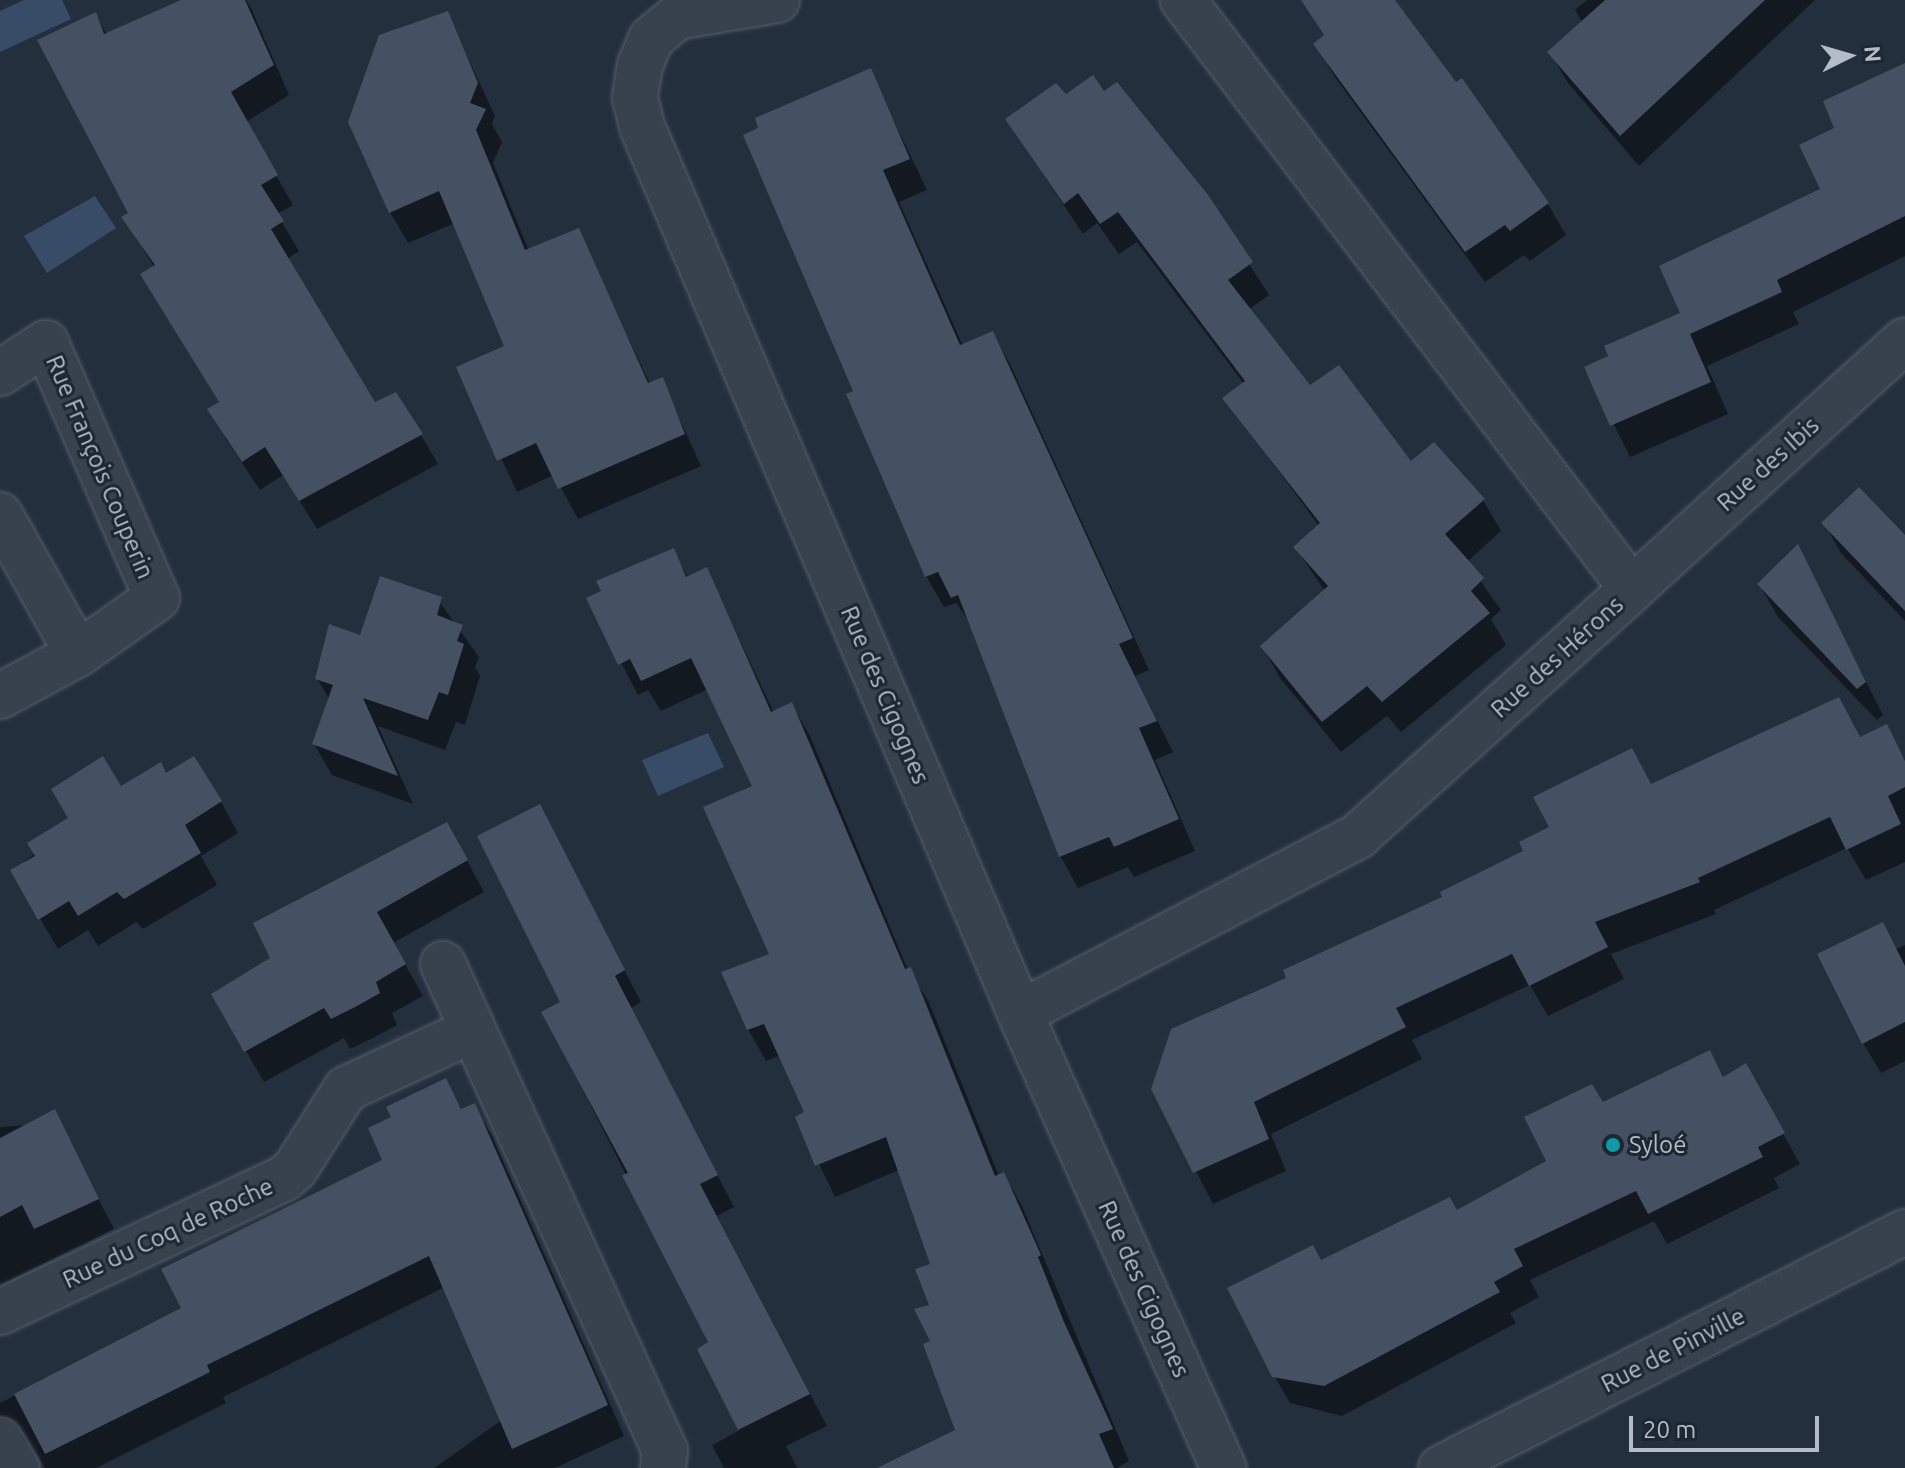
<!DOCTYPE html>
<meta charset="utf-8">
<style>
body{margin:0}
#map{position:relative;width:1905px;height:1468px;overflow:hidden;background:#242f3e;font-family:Ubuntu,sans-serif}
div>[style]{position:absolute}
.water>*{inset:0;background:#394c67}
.shadow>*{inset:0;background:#0007}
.building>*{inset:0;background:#455162}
.roads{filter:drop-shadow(0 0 2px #565f6c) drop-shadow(0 0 2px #565f6c)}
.street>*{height:44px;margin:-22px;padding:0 22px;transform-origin:22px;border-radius:22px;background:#38414e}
.dots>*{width:22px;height:22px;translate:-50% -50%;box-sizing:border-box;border:4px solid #1d2633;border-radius:50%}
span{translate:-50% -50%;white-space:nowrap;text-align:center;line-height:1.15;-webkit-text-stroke:6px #1d2633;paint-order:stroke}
.street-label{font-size:24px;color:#b4bcc9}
.poi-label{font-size:24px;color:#b4bcc9}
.left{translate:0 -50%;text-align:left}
.north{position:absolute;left:1809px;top:16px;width:80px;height:80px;-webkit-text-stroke:6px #1d2633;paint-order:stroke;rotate:85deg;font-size:22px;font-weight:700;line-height:32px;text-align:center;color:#b4bcc9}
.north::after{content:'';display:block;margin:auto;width:28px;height:36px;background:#b4bcc9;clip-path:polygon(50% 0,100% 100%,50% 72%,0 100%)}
.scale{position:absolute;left:1629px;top:1416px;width:190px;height:36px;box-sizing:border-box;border:4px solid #b4bcc9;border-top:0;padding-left:10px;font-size:24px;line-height:28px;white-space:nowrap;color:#b4bcc9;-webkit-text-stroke:6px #1d2633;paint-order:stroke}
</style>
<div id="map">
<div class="water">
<i style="clip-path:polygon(24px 0,62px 0,71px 19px,0 52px,0 11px)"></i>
<i style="clip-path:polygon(95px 196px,116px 228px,47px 273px,24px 236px)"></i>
<i style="clip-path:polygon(708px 733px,724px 767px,658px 796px,642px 760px)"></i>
</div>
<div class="shadow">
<i style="clip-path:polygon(186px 0,246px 0,251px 8px,289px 95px,246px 122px,293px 205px,277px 214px,299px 251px,287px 259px,374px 404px,421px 435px,438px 464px,317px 529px,283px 475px,260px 490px,226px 439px,210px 410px,221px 403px,155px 268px,124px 218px,130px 214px,95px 14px,107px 35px)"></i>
<i style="clip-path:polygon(1302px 0,1393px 0,1548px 204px,1566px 235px,1530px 261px,1524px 255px,1485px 282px,1334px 76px,1316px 45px,1325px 37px)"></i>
<i style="clip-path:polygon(1587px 0,1815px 0,1639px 166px,1568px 83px,1550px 52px,1583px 23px,1575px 10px)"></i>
<i style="clip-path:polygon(447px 13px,495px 116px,492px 124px,502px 142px,493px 163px,529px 251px,578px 231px,650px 384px,662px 380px,701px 466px,578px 519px,554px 475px,517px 492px,459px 368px,507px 347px,455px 223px,408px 243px,390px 212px)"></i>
<i style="clip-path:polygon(1905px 64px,1905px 256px,1793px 312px,1799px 324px,1707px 366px,1728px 414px,1630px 457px,1586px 368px,1683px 314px,1822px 190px,1836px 128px)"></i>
<i style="clip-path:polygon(870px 71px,927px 190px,899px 202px,963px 346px,993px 333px,1010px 364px,1149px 670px,1135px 676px,1173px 752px,1155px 760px,1195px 851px,1134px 877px,1128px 867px,1078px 888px,1061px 857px,973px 627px,956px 603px,944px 607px,926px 576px,856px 392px)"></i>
<i style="clip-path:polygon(1104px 94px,1206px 197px,1269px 295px,1248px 310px,1310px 387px,1411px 464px,1483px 500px,1501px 531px,1467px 562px,1501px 610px,1491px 619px,1506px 645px,1401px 732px,1387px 716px,1341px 752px,1280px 678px,1262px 646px,1325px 591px,1295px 547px,1319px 526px,1225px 398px,1244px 384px,1137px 242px,1119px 254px,1097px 223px,1083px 234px,1007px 120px,1066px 96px)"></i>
<i style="clip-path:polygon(1824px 523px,1905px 538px,1905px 621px,1841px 553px)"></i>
<i style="clip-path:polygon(1798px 548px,1883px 715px,1877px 720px,1778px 617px,1759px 584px)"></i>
<i style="clip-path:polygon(673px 551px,688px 578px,707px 570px,774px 713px,792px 705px,810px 736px,908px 970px,928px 1000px,999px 1176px,1004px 1175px,1022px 1206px,1129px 1461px,1117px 1468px,975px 1468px,933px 1342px,932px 1265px,899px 1170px,835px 1197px,797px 1118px,806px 1113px,781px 1055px,766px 1061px,748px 1029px,772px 955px,754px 787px,708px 689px,661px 711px,648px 690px,638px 695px,588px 599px)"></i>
<i style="clip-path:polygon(436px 597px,479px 657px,475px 667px,480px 676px,465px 725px,456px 722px,445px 750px,378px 726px,413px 804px,332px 775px,314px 744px,330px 700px,317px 679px,361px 637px)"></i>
<i style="clip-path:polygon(1886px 726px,1905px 760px,1905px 862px,1866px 880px,1847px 848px,1714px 910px,1716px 914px,1611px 954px,1624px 979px,1548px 1016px,1530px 985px,1412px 1040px,1422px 1059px,1271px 1134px,1286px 1171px,1213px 1204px,1153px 1089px,1288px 979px,1652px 786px,1861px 739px)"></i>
<i style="clip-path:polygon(121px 788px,221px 802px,238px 833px,201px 856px,217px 885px,143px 929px,136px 922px,98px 946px,88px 930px,58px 949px,12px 871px)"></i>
<i style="clip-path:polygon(539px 807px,641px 1002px,631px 1008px,734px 1207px,717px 1216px,827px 1426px,786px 1446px,797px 1468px,724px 1468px,712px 1445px,740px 1430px,700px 1349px,711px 1343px,544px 1013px,562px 1003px)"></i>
<i style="clip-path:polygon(464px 855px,484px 892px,393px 943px,423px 996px,392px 1013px,397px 1025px,375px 1037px,350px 1049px,344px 1038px,264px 1082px,213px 995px)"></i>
<i style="clip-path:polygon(1905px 945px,1905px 1061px,1881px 1073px,1863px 1043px,1896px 949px)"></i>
<i style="clip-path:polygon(1710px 1053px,1724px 1078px,1745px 1066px,1800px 1164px,1774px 1178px,1779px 1188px,1667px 1244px,1654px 1221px,1530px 1280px,1539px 1297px,1510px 1313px,1516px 1323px,1342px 1416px,1290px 1403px,1272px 1372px,1321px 1262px,1457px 1213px,1549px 1161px,1602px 1104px)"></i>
<i style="clip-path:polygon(445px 1081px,462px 1110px,474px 1106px,492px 1136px,624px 1436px,555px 1468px,434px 1468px,502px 1420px,445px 1287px,223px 1397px,226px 1403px,96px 1468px,45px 1468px,32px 1449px,4px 1449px,0 1457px,0 1403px,183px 1309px,385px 1161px,394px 1118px)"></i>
<i style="clip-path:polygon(54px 1112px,114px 1229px,0 1285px,0 1127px,28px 1125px)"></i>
</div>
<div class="building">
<i style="clip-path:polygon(181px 0,245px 0,274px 65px,231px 92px,278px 175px,261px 185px,284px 221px,271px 229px,375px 402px,396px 392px,423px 434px,299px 501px,265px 447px,242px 462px,207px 409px,219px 402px,140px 274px,155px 265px,121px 217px,128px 213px,37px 40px,96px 12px,104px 34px)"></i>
<i style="clip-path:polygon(1301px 0,1395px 0,1456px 82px,1462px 78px,1549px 203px,1510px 231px,1505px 225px,1465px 252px,1313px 44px,1324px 35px)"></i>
<i style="clip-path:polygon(1605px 0,1765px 0,1620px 136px,1547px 52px)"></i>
<i style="clip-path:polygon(448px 11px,478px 83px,470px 103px,486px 109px,476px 130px,525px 250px,579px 228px,648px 383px,663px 377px,685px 434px,558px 489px,536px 443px,497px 461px,456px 367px,504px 346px,439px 191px,389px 213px,348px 122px,379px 35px)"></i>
<i style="clip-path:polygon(1905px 63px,1905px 216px,1777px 280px,1782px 292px,1690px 334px,1711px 382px,1610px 426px,1584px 367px,1608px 356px,1604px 346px,1680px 313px,1659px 266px,1820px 189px,1799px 145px,1834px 128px,1823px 101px)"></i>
<i style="clip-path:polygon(871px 68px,910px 159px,883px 170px,960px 345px,993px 331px,1133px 638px,1119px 644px,1157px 721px,1139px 728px,1179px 819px,1114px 847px,1109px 837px,1059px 857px,958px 595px,951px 598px,938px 572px,925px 577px,846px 394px,853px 391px,743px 135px,758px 128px,755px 118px)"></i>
<i style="clip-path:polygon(1093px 75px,1104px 91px,1117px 82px,1208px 195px,1253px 262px,1228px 280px,1310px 385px,1339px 365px,1411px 461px,1434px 442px,1485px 499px,1445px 534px,1484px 578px,1471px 591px,1490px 613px,1382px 702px,1367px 686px,1322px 722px,1260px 646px,1328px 586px,1293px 547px,1320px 523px,1222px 398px,1245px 381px,1118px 212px,1100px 224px,1078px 193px,1064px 204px,1005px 119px,1056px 83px,1066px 94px)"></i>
<i style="clip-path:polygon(1859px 487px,1905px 535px,1905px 611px,1821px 523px)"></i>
<i style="clip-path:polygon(1798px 544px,1866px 682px,1857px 689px,1757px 584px)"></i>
<i style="clip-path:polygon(674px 548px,686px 577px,707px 567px,771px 712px,792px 702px,905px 969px,911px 967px,995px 1176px,1004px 1172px,1041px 1255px,1038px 1257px,1064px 1322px,1113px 1429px,1099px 1434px,1114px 1468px,877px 1468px,955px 1430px,923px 1344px,930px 1341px,914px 1309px,929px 1305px,915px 1269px,930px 1264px,886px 1137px,815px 1166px,795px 1117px,804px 1112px,764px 1024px,747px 1030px,721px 972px,769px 954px,703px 807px,752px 786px,691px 658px,641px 681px,630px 659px,618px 665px,586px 598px,601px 591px,596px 581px)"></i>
<i style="clip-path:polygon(380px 576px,442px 597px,437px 615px,463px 625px,457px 641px,464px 644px,448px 695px,439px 692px,428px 720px,363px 698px,398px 776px,312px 744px,333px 685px,315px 679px,329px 624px,360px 635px)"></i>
<i style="clip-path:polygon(1839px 697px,1860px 737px,1887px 724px,1905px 761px,1905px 787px,1888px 796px,1901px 824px,1846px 850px,1830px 817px,1698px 878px,1700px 882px,1595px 922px,1608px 947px,1529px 986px,1512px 954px,1396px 1008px,1406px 1027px,1254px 1102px,1269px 1139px,1193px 1173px,1151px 1089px,1171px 1029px,1286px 978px,1283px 970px,1442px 897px,1440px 892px,1523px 851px,1519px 842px,1549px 827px,1533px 797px,1632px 748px,1651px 784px)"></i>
<i style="clip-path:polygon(103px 756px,121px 786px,161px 762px,166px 773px,194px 756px,222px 801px,185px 825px,201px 853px,124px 899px,117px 892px,78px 916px,69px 901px,38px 920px,10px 870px,35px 856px,27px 843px,68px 818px,51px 789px)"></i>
<i style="clip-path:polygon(540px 804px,625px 970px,615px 976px,718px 1175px,700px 1184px,810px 1394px,738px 1430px,697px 1349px,708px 1342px,622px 1175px,628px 1173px,541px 1012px,560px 1002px,477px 836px)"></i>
<i style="clip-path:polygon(447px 822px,468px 860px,377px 912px,406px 964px,376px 982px,380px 993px,357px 1006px,331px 1019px,324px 1008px,244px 1052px,211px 994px,270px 958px,253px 923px)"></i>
<i style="clip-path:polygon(1883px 922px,1905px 966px,1905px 1022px,1862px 1044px,1817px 954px)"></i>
<i style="clip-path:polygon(1710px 1050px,1723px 1077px,1746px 1063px,1785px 1133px,1758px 1147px,1763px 1157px,1648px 1214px,1636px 1191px,1514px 1249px,1523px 1266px,1494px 1282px,1500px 1292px,1324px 1386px,1272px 1377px,1227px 1288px,1313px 1245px,1321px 1260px,1450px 1197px,1457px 1210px,1546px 1161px,1524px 1117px,1592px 1084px,1603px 1102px)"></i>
<i style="clip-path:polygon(446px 1078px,461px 1109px,475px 1103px,608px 1405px,512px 1449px,429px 1256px,207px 1365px,210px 1372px,45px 1454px,14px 1394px,181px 1308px,161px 1269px,382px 1160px,368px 1128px,391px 1117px,386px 1107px)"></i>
<i style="clip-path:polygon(55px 1109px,99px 1199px,34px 1229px,22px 1205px,0 1217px,0 1138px)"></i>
</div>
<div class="roads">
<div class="street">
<i style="left:777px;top:0;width:101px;rotate:170.4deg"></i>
<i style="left:677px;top:17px;width:34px;rotate:140deg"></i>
<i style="left:651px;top:39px;width:28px;rotate:113deg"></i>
<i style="left:640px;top:65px;width:33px;rotate:99deg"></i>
<i style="left:635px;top:98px;width:32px;rotate:76deg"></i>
<i style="left:643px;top:129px;width:961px;rotate:66.9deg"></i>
<i style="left:1020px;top:1013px;width:499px;rotate:65.9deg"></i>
<i style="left:0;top:373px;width:55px;rotate:-33.1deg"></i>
<i style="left:46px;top:343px;width:278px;rotate:66.5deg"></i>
<i style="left:157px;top:598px;width:97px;rotate:144.7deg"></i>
<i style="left:78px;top:654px;width:89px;rotate:151.7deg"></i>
<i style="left:0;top:515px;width:159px;rotate:60.7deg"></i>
<i style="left:1632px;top:589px;width:369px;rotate:-42.3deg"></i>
<i style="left:443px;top:964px;width:535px;rotate:65.49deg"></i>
<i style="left:665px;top:1451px;width:17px;rotate:97deg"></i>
<i style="left:1020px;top:1013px;width:382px;rotate:-27.6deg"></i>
<i style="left:1358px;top:836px;width:369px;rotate:-42deg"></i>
<i style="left:1632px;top:589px;width:741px;rotate:-127.32deg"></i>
<i style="left:0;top:1312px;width:313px;rotate:-25.2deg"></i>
<i style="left:283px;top:1179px;width:16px;rotate:-40deg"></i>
<i style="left:295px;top:1169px;width:95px;rotate:-57.5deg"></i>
<i style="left:346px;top:1089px;width:140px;rotate:-24.9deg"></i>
<i style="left:0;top:1440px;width:33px;rotate:59deg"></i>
<i style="left:1441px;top:1468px;width:521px;rotate:-26.96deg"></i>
</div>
</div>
<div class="dots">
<i style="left:1613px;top:1145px;background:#0f9aa8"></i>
</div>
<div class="street-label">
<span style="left:1768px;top:464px;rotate:-42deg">Rue des Ibis</span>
<span style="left:100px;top:467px;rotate:67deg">Rue François Couperin</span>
<span style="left:1557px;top:657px;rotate:-42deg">Rue des Hérons</span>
<span style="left:885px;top:695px;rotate:67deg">Rue des Cigognes</span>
<span style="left:168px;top:1233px;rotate:-25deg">Rue du Coq de Roche</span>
<span style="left:1144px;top:1289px;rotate:66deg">Rue des Cigognes</span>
<span style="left:1673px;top:1350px;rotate:-27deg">Rue de Pinville</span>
</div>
<div class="poi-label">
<span class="left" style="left:1629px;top:1145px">Syloé</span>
</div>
<div class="north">N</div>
<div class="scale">20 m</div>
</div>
